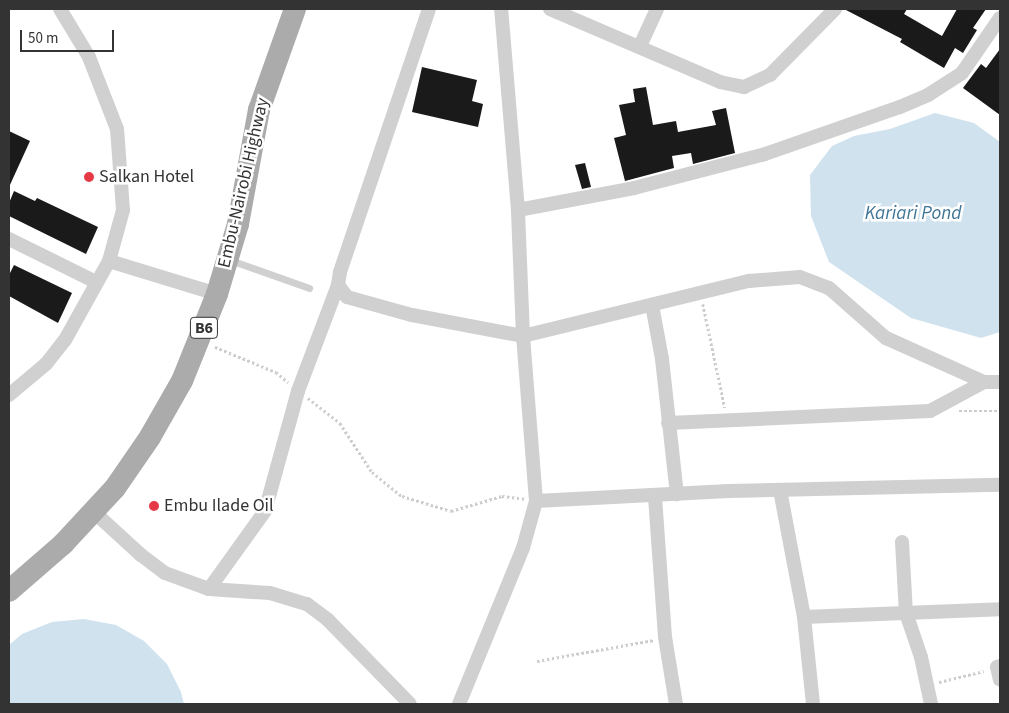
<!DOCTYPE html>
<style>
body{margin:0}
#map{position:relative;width:1009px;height:713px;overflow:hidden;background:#fff;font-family:"Source Sans 3",sans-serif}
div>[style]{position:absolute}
.water>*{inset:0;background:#cfe2ee}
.building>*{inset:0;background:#1a1a1a}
.path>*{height:2.5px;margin-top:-1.25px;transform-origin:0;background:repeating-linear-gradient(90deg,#cdcdcd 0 2.5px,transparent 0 5px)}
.lane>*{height:7px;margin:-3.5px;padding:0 3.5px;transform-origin:3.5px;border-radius:3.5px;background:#d0d0d0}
.street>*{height:14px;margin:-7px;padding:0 7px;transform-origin:7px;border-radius:7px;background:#d0d0d0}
.primary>*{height:22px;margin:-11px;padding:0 11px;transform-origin:11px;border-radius:11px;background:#ababab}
.dots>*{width:14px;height:14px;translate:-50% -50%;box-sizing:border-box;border:2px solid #fff;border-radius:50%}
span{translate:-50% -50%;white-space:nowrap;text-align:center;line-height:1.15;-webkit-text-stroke:5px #fff;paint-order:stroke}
.shield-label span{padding:1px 4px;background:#fff;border:1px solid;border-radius:4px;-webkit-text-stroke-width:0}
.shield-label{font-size:16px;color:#333;font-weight:700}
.poi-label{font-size:18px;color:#333}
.left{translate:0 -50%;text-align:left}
.street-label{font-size:18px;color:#333}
.water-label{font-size:19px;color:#3f7597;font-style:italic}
.frame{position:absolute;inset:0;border:10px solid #333;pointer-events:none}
.scale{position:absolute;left:20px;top:30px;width:94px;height:22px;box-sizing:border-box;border:2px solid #333;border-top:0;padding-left:6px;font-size:15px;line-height:18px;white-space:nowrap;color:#333;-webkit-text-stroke:4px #fff;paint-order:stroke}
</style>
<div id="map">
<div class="water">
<i style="clip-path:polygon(935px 113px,974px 123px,1000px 142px,1000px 332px,981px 338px,911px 318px,829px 262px,811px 216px,810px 175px,832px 146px,854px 136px,890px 129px)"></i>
<i style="clip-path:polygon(84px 619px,116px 625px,144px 641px,167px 664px,181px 692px,184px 704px,9px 704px,9px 645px,22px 634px,52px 622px)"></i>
</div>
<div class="building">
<i style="clip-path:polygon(844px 9px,907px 9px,904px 14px,942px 36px,957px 9px,986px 9px,973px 28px,977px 30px,963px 53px,955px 48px,944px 68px,900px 42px,902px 39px)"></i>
<i style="clip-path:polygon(1000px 49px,1000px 115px,963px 88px,981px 64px,986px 68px)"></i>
<i style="clip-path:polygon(422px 67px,477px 80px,472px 101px,483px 104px,478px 127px,412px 112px)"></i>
<i style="clip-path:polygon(646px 87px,653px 125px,676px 121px,678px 132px,716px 125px,712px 111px,726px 108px,735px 153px,693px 164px,691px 153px,672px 156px,674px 168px,625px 181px,614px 138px,626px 135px,619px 105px,635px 102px,633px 89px)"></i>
<i style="clip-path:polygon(9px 131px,30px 141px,9px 187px)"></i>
<i style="clip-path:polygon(585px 163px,591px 187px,582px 189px,575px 165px)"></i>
<i style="clip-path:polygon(14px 191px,35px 201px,37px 198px,98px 227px,86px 254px,9px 216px,9px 203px)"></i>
<i style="clip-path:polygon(14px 265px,72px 293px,58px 323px,9px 296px,9px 275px)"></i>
</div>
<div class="path">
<i style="left:703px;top:304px;width:106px;rotate:78.1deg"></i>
<i style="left:215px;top:347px;width:66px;rotate:22.3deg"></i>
<i style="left:276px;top:372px;width:16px;rotate:40deg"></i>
<i style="left:308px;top:398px;width:41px;rotate:38deg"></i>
<i style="left:340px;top:423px;width:59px;rotate:56.9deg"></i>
<i style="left:372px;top:472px;width:38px;rotate:39deg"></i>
<i style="left:402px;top:496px;width:51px;rotate:17deg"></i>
<i style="left:451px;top:511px;width:53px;rotate:-16.4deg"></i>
<i style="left:502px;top:496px;width:23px;rotate:7deg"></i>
<i style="left:959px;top:411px;width:41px"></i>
<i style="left:537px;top:661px;width:119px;rotate:-10.2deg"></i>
<i style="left:939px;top:682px;width:46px;rotate:-13.7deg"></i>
</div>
<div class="lane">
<i style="left:230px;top:260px;width:84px;rotate:19.5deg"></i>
</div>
<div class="street">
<i style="left:429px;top:9px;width:278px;rotate:108.7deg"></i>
<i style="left:340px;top:272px;width:13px;rotate:99deg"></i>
<i style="left:338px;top:285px;width:15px;rotate:53deg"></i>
<i style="left:347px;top:297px;width:67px;rotate:15.5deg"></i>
<i style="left:412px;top:315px;width:113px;rotate:10.7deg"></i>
<i style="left:523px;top:336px;width:233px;rotate:-13.7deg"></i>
<i style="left:749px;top:281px;width:51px;rotate:-4.5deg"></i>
<i style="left:800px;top:277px;width:31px;rotate:21deg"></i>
<i style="left:829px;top:288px;width:76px;rotate:41.3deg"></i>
<i style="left:886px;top:338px;width:107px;rotate:24.2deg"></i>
<i style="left:984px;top:382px;width:16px"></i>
<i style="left:550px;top:9px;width:185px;rotate:23.2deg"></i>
<i style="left:720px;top:82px;width:25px;rotate:12deg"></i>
<i style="left:744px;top:87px;width:29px;rotate:-25deg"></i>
<i style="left:770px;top:75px;width:93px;rotate:-45.4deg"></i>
<i style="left:640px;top:46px;width:41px;rotate:-65.3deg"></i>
<i style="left:518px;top:210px;width:118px;rotate:-10.7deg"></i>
<i style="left:634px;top:188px;width:135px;rotate:-14.5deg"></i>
<i style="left:765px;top:154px;width:143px;rotate:-19.2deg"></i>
<i style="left:900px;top:107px;width:30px;rotate:-23deg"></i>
<i style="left:928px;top:95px;width:40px;rotate:-32.9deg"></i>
<i style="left:962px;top:73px;width:67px;rotate:-55.4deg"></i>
<i style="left:9px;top:239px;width:97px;rotate:26.3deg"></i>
<i style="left:109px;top:261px;width:113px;rotate:17deg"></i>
<i style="left:652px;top:305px;width:55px;rotate:79.5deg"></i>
<i style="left:662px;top:359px;width:136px;rotate:83.7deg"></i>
<i style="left:9px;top:395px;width:48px;rotate:-40deg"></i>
<i style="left:46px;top:364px;width:31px;rotate:-52deg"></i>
<i style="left:65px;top:340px;width:90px;rotate:-60.9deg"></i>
<i style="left:109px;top:261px;width:53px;rotate:-74.6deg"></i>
<i style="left:123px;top:210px;width:81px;rotate:-94.2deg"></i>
<i style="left:117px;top:129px;width:77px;rotate:-111.3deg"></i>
<i style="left:89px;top:57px;width:56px;rotate:-121.1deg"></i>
<i style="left:668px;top:423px;width:262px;rotate:-2.6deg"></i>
<i style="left:930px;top:411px;width:61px;rotate:-28.2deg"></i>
<i style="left:780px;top:490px;width:129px;rotate:79.3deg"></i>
<i style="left:804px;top:617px;width:87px;rotate:84.1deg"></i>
<i style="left:655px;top:497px;width:140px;rotate:85.9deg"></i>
<i style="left:665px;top:637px;width:68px;rotate:80.7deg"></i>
<i style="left:536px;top:501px;width:193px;rotate:-3deg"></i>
<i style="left:729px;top:491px;width:271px;rotate:-1.3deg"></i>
<i style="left:94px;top:512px;width:64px;rotate:42.5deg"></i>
<i style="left:141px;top:555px;width:30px;rotate:37deg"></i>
<i style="left:165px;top:573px;width:47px;rotate:20deg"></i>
<i style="left:209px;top:589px;width:61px;rotate:3.8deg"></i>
<i style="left:270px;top:593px;width:39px;rotate:17deg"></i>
<i style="left:307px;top:604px;width:26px;rotate:37deg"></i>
<i style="left:328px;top:620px;width:117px;rotate:45.7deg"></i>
<i style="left:902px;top:542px;width:71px;rotate:86.8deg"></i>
<i style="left:906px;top:613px;width:46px;rotate:71.2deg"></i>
<i style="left:921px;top:657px;width:48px;rotate:78deg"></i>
<i style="left:209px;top:589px;width:96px;rotate:-54.3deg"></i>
<i style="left:265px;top:511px;width:124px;rotate:-74.6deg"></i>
<i style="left:298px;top:391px;width:113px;rotate:-69.3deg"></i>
<i style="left:804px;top:617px;width:196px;rotate:-2.3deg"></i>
<i style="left:1000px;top:666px;width:3px;rotate:162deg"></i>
<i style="left:997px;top:667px;width:13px;rotate:77deg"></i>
<i style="left:459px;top:704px;width:169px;rotate:-67.7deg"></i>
<i style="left:523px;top:548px;width:49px;rotate:-74.5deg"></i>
<i style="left:536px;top:501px;width:166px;rotate:-94.5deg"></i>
<i style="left:523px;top:336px;width:126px;rotate:-92.3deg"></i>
<i style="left:518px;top:210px;width:202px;rotate:-94.8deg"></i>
</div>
<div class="primary">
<i style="left:9px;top:591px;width:72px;rotate:-41deg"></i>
<i style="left:63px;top:544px;width:76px;rotate:-47.1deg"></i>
<i style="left:115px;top:488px;width:62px;rotate:-55.5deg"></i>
<i style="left:150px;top:437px;width:64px;rotate:-60.3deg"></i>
<i style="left:182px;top:381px;width:94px;rotate:-68.1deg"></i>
<i style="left:217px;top:294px;width:73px;rotate:-73.3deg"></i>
<i style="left:238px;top:224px;width:116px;rotate:-79.6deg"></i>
<i style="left:259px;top:110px;width:107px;rotate:-70.4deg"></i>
</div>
<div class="dots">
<i style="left:89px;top:177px;background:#e63946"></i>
<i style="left:154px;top:506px;background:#e63946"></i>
</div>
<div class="shield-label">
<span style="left:204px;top:328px">B6</span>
</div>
<div class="poi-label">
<span class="left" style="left:99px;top:177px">Salkan Hotel</span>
<span class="left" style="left:164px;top:506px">Embu Ilade Oil</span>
</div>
<div class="street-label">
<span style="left:244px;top:183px;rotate:-77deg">Embu-Nairobi Highway</span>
</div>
<div class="water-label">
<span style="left:913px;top:214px">Kariari Pond</span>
</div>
<div class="frame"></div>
<div class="scale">50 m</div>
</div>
